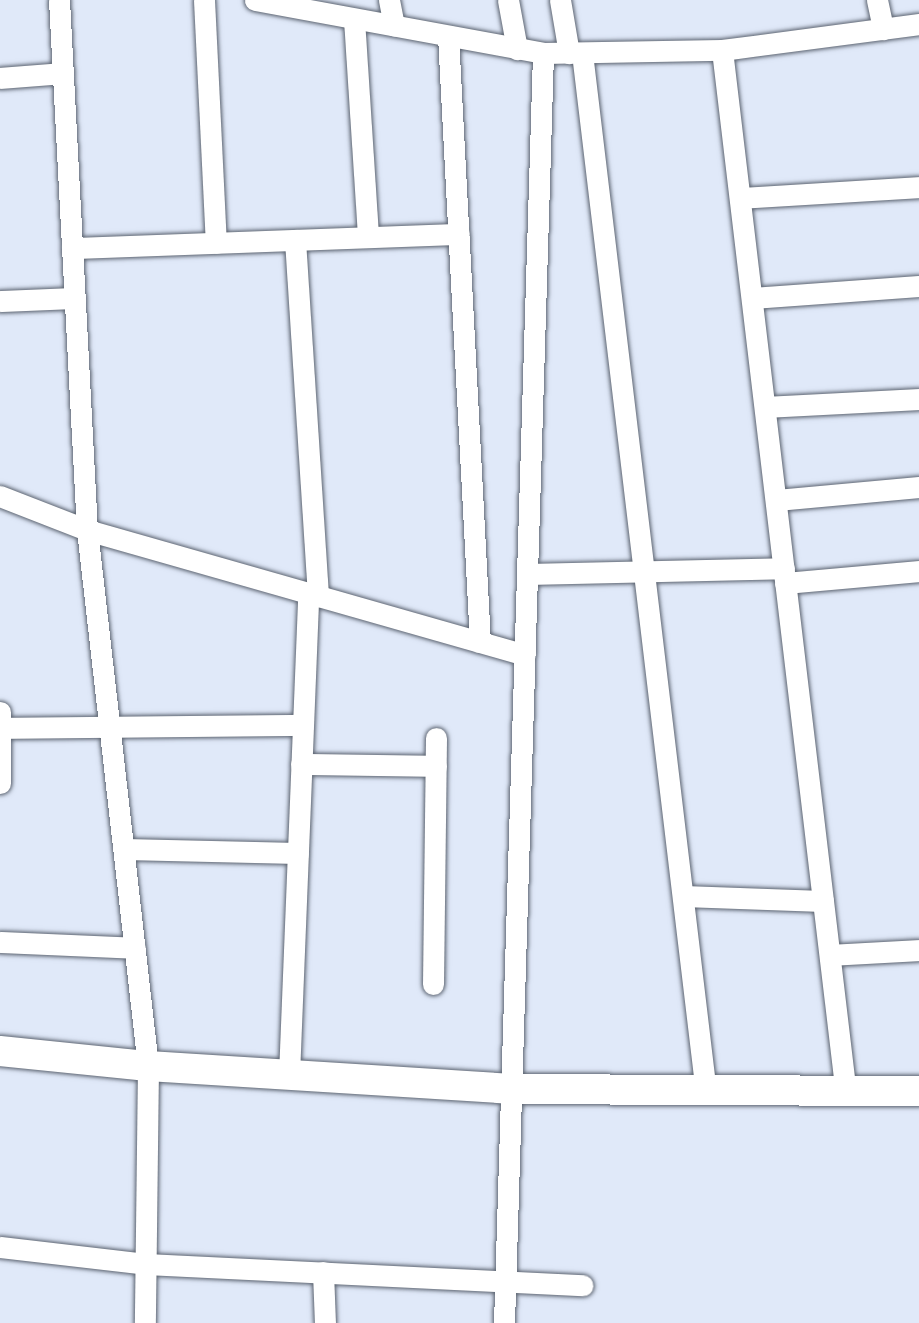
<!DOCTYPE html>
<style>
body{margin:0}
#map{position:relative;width:919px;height:1323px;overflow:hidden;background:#e0e9f9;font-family:Ubuntu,sans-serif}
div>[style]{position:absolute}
.roads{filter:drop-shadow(0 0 2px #5c6471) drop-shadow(0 0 2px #5c6471)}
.street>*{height:21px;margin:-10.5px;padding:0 10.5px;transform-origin:10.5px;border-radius:10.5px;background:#fff}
.secondary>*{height:30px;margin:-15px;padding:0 15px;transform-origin:15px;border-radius:15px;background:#fff}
span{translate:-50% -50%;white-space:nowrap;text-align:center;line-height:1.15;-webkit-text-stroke:5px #fff;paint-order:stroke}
</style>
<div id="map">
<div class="roads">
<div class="street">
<i style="left:59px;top:0;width:531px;rotate:86.98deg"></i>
<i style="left:87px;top:530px;width:539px;rotate:83.51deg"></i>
<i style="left:148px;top:1066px;width:257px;rotate:90.7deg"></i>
<i style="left:204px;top:0;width:243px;rotate:87.2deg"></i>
<i style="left:255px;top:0;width:293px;rotate:10.4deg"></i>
<i style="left:543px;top:53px;width:179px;rotate:-1deg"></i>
<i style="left:722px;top:50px;width:199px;rotate:-7.5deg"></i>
<i style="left:389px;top:0;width:26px;rotate:79deg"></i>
<i style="left:508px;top:0;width:50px;rotate:79.6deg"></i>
<i style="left:560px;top:0;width:54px;rotate:80.4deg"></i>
<i style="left:877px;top:0;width:30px;rotate:78deg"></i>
<i style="left:354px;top:19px;width:218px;rotate:86.3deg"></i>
<i style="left:448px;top:36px;width:607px;rotate:86.98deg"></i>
<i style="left:722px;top:50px;width:1051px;rotate:83.23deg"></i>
<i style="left:582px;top:53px;width:1047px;rotate:83.2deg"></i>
<i style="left:0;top:78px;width:63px;rotate:-4.5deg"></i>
<i style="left:740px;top:198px;width:179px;rotate:-3.5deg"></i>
<i style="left:295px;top:240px;width:357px;rotate:86.3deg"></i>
<i style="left:72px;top:248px;width:387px;rotate:-2.1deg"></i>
<i style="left:752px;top:298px;width:167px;rotate:-4.1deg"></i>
<i style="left:0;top:301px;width:75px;rotate:-2.3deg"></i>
<i style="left:765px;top:407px;width:154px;rotate:-3deg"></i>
<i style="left:0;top:496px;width:93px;rotate:21.3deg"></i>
<i style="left:87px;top:530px;width:455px;rotate:15.9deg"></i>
<i style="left:776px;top:500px;width:144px;rotate:-5.2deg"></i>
<i style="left:527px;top:574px;width:257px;rotate:-1.3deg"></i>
<i style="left:785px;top:583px;width:135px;rotate:-5.1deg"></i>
<i style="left:0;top:712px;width:71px;rotate:90deg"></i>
<i style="left:0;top:728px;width:303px;rotate:-0.6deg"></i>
<i style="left:301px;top:764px;width:135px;rotate:0.8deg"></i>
<i style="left:124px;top:849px;width:174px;rotate:1.3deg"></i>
<i style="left:683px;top:896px;width:140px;rotate:2deg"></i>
<i style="left:0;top:942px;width:135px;rotate:2.5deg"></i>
<i style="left:830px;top:955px;width:89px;rotate:-3.2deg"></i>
<i style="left:433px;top:984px;width:246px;rotate:-89.3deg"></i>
<i style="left:289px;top:1075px;width:482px;rotate:-87.7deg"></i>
<i style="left:0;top:1247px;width:147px;rotate:6.6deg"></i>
<i style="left:146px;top:1264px;width:437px;rotate:2.8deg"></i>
<i style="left:323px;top:1272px;width:51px;rotate:87.8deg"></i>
<i style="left:504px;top:1323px;width:1271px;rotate:-88.24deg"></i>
</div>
<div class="secondary">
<i style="left:0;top:1051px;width:149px;rotate:5.8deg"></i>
<i style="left:148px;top:1066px;width:365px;rotate:3.6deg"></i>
<i style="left:512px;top:1089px;width:407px;rotate:0.3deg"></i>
</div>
</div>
</div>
